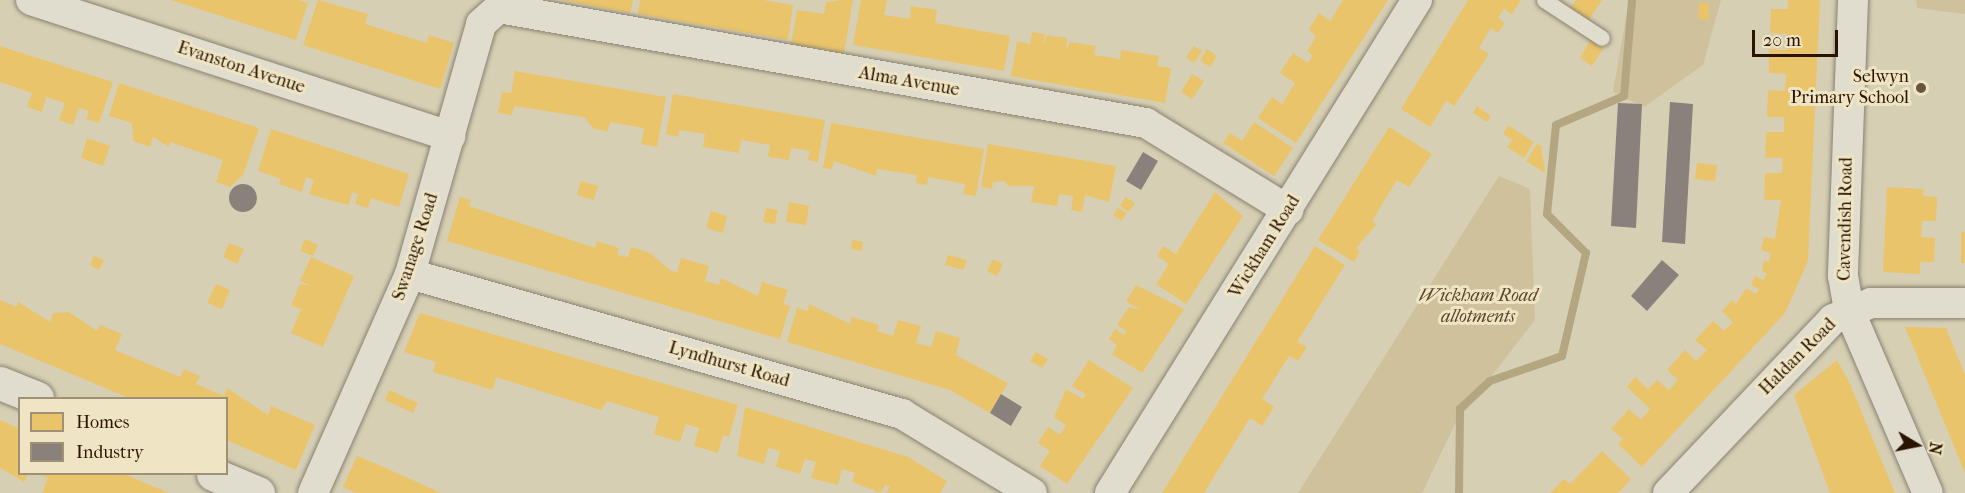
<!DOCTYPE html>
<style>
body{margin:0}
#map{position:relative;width:1965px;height:493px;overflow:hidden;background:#d7cfb4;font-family:"IM FELL French Canon",serif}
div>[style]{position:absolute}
.green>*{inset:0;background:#cec19c}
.homes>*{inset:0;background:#e9c46a}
.industry>*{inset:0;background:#8a817c}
.round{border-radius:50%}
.stream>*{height:8px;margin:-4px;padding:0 4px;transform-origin:4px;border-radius:4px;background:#b5a682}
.roads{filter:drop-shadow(0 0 2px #898170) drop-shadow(0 0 2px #898170)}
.lane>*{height:15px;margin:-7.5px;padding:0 7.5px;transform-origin:7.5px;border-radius:7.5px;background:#e0dcce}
.street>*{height:30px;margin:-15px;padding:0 15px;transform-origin:15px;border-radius:15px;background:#e0dcce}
.secondary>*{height:33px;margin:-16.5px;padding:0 16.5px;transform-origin:16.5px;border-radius:16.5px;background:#e0dcce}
.dots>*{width:16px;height:16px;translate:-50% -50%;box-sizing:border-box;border:3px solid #efe5c4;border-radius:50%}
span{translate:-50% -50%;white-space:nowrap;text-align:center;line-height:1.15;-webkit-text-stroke:6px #efe5c4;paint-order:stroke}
.street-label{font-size:18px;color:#2a1300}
.poi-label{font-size:18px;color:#2a1300}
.right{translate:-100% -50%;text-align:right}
.park-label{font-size:18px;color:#594429;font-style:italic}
.legend{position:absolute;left:18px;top:397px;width:210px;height:78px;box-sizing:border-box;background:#efe5c4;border:2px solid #a09176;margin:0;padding:8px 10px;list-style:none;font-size:18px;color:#2a1300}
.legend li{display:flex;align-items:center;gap:12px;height:30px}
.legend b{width:30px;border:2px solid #a09176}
.north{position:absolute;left:1887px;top:415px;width:60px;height:60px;-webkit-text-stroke:4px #efe5c4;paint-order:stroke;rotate:100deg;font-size:16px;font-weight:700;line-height:24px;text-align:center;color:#2a1300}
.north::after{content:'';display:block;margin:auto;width:21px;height:27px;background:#2a1300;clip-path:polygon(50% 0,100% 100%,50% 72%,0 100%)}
.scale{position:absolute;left:1752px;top:30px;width:86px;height:27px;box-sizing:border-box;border:3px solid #2a1300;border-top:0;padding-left:8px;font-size:18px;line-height:21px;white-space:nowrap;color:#2a1300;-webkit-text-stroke:4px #efe5c4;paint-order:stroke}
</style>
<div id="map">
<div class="green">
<i style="clip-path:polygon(1629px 0,1721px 0,1703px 65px,1644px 107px,1613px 92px)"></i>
<i style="clip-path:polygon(1916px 0,1965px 0,1965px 14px,1917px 8px)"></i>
<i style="clip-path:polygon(1499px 176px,1530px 189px,1535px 320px,1456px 422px,1422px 493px,1298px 493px)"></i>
</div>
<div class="homes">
<i style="clip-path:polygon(171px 0,299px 0,308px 3px,296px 40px)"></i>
<i style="clip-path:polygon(318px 0,368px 14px,365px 24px,427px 43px,429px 35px,454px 43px,440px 89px,303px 45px)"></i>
<i style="clip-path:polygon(561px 0,633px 0,630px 13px)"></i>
<i style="clip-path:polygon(640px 0,763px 0,793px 5px,788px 40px,638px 14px)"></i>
<i style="clip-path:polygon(842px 0,853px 0,844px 53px,791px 44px,797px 10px,824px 14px,826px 2px)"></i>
<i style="clip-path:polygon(861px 0,887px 0,884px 15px,910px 19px,911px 6px,937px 10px,935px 23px,1010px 36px,1004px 71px,853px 45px)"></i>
<i style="clip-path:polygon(1343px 0,1388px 0,1296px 143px,1258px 118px,1272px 97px,1282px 104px,1295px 83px,1280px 73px,1293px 53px,1308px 63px,1313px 55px,1307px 51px,1316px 37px,1309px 29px,1319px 13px,1330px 21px)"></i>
<i style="clip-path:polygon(1468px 0,1521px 0,1512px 14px,1504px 9px,1498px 18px,1505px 23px,1498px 33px,1491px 28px,1479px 48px,1489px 54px,1454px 106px,1446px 101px,1430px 127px,1401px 109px)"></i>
<i style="clip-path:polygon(1576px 0,1602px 0,1589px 20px,1570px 9px)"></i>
<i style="clip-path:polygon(1788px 0,1820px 0,1808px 261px,1785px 313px,1642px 467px,1618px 444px,1623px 439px,1611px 429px,1629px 409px,1641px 420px,1650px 409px,1627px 387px,1635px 377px,1648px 389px,1657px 380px,1669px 390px,1678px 380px,1667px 370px,1685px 350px,1696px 361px,1707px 350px,1695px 340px,1713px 321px,1724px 331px,1733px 322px,1722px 311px,1732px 300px,1736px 304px,1746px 288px,1756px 294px,1759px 289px,1751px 285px,1755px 276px,1763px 280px,1767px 274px,1762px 271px,1764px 260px,1769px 262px,1771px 253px,1761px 250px,1764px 237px,1775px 239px,1781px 200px,1764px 200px,1765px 173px,1782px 173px,1783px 158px,1765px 158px,1766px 132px,1784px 132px,1784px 117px,1767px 117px,1768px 90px,1785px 91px,1786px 74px,1769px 73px,1769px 49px,1787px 50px,1787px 34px,1770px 33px,1771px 9px,1788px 9px)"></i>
<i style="clip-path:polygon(1699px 3px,1709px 3px,1709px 20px,1698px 19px)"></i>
<i style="clip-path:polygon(1032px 32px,1045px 34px,1043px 46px,1047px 35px,1067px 38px,1066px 50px,1070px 42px,1096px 46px,1094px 55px,1120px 59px,1121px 50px,1159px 56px,1157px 66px,1171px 68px,1165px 103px,1011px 76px,1017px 41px,1030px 44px)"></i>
<i style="clip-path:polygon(1591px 39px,1604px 47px,1592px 66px,1580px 58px)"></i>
<i style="clip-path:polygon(0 46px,113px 82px,99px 123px,86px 119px,89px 111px,79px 108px,73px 125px,59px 120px,65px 103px,46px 97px,42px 112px,27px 107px,32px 93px,0 82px)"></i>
<i style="clip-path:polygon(1194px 46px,1202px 51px,1194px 63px,1186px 57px)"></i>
<i style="clip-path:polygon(1207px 49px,1217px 56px,1210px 67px,1200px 60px)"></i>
<i style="clip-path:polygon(515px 71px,666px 97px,657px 147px,641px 144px,644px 128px,610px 122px,608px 131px,594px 129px,584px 117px,514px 106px,512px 115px,498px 113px,502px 92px,511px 93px)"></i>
<i style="clip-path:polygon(1192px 74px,1204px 81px,1192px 99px,1181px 92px)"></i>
<i style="clip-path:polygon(119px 83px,259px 128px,243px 175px,230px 187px,216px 182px,223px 160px,170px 142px,169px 147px,153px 137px,150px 147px,133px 141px,132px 123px,109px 116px)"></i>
<i style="clip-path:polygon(673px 94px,825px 120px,818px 162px,808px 160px,810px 151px,791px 148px,789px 160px,768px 157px,770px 145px,741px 140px,739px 153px,703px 147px,705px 134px,679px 130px,678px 137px,666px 134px)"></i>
<i style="clip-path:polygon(1477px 106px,1491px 116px,1487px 122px,1473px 113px)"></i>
<i style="clip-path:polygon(1254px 122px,1293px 148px,1274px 176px,1223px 143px,1230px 133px,1242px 141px)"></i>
<i style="clip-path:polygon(831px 123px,984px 149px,976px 196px,963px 194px,965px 184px,928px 177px,927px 185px,916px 183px,917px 175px,877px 169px,876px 176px,834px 161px,832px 169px,823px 168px)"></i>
<i style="clip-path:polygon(1508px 125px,1534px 142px,1524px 158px,1507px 147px,1512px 140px,1503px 134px)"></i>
<i style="clip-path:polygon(1389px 127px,1432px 154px,1409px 187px,1397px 180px,1372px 221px,1377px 224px,1356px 248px,1360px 251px,1354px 262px,1318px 240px)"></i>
<i style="clip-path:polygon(271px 129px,409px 174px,399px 207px,371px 198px,368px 208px,355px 204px,358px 194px,352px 192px,349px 205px,325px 199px,309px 194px,314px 180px,306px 177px,302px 192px,279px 184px,281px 179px,258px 171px)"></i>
<i style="clip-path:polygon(87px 138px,110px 146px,103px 166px,81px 158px)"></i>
<i style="clip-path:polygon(988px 144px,1116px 166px,1109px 202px,1085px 195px,1082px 212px,1071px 210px,1073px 196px,1059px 194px,1057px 206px,1031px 202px,1034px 186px,1008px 186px,1005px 181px,993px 182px,992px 189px,981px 187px)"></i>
<i style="clip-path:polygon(1537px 144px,1541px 146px,1545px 173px,1526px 161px)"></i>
<i style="clip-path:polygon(1697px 163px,1717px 165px,1715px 181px,1695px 179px)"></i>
<i style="clip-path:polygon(581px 181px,598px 186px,594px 200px,577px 195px)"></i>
<i style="clip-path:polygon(1887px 187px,1924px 189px,1923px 196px,1937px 197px,1936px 221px,1922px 221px,1921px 237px,1935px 238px,1934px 262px,1920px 262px,1920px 274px,1883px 272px)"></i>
<i style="clip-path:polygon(1215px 192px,1243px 216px,1186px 304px,1156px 284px,1169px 264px,1157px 256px,1163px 246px,1176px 254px)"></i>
<i style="clip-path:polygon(460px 197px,471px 200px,469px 206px,595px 248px,597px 241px,619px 248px,617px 255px,628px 257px,631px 247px,650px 253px,671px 271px,677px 272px,681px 258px,709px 266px,705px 281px,719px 285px,721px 278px,758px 296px,762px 282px,788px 290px,783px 304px,790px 306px,780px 339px,447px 241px)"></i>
<i style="clip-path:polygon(1125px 197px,1135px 203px,1129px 212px,1120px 206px)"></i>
<i style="clip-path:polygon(789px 202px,809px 206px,806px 225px,786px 222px)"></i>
<i style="clip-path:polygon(766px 208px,778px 210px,775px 224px,763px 222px)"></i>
<i style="clip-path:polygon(1118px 208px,1127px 213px,1121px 221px,1113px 215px)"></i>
<i style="clip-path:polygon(711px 211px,727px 216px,723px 233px,706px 228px)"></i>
<i style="clip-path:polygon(1961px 232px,1965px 232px,1965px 263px,1961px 263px)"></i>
<i style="clip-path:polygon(305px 239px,318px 245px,313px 256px,300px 251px)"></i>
<i style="clip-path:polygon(852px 240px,863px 242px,862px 251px,851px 249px)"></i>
<i style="clip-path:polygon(229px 243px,244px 249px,237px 264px,223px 257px)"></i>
<i style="clip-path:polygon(1315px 246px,1345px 265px,1297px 342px,1307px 347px,1298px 361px,1289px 356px,1262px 399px,1274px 407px,1262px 426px,1250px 418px,1204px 493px,1162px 493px)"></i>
<i style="clip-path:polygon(948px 255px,967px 260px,963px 270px,945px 265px)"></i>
<i style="clip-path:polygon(94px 256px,104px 260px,99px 270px,90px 265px)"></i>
<i style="clip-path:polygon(311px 257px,354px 276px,323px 347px,291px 333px,301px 309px,291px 305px,300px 284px,312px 286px,300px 281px)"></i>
<i style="clip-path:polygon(993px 259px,1003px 264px,997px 276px,987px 271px)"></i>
<i style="clip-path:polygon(216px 284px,230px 290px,222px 309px,207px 303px)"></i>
<i style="clip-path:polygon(1136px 285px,1184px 309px,1142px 373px,1112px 354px,1117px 345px,1109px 339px,1115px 329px,1124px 335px,1127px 331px,1117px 325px,1129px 307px,1140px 310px,1126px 301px)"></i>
<i style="clip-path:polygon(0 300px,16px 307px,18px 302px,50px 322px,53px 313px,69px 312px,97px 331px,100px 325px,122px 334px,115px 350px,180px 377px,184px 369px,200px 376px,196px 384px,224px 396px,227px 388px,268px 415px,271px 406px,315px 425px,296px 470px,226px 440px,226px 398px,129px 398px,0 344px)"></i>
<i style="clip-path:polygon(809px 304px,850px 324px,852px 317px,879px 325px,877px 331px,893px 336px,898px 320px,921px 326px,916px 343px,931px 347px,936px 331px,960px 338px,956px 355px,1008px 383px,990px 413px,950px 390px,787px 342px,797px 308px,808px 311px)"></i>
<i style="clip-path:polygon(420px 313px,738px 405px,729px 437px,723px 435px,718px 453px,694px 446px,699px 428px,686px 424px,680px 442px,654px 434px,659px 417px,607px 401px,601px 410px,496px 377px,493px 390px,433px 372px,436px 362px,404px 352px)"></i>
<i style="clip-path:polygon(1905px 327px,1946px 328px,1965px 375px,1965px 473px)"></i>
<i style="clip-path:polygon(1036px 352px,1048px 359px,1042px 368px,1030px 361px)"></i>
<i style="clip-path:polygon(1089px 360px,1133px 388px,1067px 484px,1040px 466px,1050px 451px,1038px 443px,1048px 427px,1060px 435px,1066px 425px,1054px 417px,1066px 389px,1083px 399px,1086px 394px,1072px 386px)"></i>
<i style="clip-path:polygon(1837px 360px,1850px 384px,1895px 493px,1830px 493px,1794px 395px)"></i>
<i style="clip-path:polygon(389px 390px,418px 403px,413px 413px,385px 400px)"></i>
<i style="clip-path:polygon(745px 407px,908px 457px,947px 481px,940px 493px,886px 493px,890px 487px,885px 485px,881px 493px,852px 482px,855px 473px,842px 469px,838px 485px,811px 478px,816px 462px,805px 459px,800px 474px,776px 467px,780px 451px,768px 448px,764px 464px,737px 456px)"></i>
<i style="clip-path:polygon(0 420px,20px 429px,20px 474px,28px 474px,24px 482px,0 468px)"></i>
<i style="clip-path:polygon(1602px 451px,1631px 479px,1618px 493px,1550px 493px,1564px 479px,1570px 484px)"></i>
<i style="clip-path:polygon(357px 456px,379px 465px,441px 493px,356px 493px,343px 487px)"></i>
<i style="clip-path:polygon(38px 474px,124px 474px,169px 493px,42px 493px,48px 478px)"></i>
</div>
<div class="industry">
<i style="clip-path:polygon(1670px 102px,1693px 104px,1685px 244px,1662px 242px)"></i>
<i style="clip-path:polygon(1618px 103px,1642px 104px,1636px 228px,1611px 226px)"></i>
<i style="clip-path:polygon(1143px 152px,1158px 161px,1141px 190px,1126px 181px)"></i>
<i class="round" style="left:229px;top:184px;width:28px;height:28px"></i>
<i style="clip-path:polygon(1662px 260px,1679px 275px,1647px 311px,1631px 296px)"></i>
<i style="clip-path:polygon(1001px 394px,1022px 407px,1011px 426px,990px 413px)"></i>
</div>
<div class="stream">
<i style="left:1459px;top:493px;width:84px;rotate:-89.3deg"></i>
<i style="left:1460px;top:409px;width:41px;rotate:-43deg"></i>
<i style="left:1490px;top:381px;width:76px;rotate:-19.1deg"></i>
<i style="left:1562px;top:356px;width:106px;rotate:-76.9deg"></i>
<i style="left:1586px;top:253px;width:55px;rotate:-135deg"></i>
<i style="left:1547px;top:214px;width:89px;rotate:-84.2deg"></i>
<i style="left:1556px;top:125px;width:74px;rotate:-23.1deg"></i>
<i style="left:1624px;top:96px;width:96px;rotate:-85.2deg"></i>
</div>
<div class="roads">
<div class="lane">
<i style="left:1544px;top:0;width:69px;rotate:33.2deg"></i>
</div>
<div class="street">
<i style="left:31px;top:0;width:441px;rotate:18deg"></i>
<i style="left:1853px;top:0;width:276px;rotate:92.1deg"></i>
<i style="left:1843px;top:276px;width:35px;rotate:80deg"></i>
<i style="left:1849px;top:310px;width:199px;rotate:66.7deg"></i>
<i style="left:410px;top:274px;width:512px;rotate:15.88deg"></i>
<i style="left:902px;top:414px;width:152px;rotate:31.3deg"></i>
<i style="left:313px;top:493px;width:240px;rotate:-66.1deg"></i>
<i style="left:410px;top:274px;width:260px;rotate:-74.1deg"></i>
<i style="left:481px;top:24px;width:24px;rotate:-42deg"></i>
<i style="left:499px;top:8px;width:657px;rotate:10.08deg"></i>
<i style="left:1146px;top:123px;width:167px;rotate:31.5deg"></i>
<i style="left:1110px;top:493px;width:581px;rotate:-58.09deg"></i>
<i style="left:1668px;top:493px;width:240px;rotate:-46.5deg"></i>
<i style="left:1833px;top:319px;width:41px;rotate:-22.8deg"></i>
<i style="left:1871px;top:303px;width:94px"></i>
</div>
<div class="secondary">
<i style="left:0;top:383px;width:40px;rotate:22deg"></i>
<i style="left:213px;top:474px;width:49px;rotate:22.9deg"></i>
</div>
</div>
<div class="dots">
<i style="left:1921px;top:88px;background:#67553f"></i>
</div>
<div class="street-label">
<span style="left:241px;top:68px;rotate:18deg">Evanston Avenue</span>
<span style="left:909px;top:82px;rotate:10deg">Alma Avenue</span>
<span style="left:1846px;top:219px;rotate:-89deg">Cavendish Road</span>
<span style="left:416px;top:247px;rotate:-72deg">Swanage Road</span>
<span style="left:1265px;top:247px;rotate:-58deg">Wickham Road</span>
<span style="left:1798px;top:357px;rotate:-45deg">Haldan Road</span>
<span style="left:729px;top:365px;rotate:16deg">Lyndhurst Road</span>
</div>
<div class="poi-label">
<span class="right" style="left:1909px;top:88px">Selwyn<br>Primary School</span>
</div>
<div class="park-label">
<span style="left:1478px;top:307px">Wickham Road<br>allotments</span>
</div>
<ul class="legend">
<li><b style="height:16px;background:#e9c46a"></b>Homes</li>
<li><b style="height:16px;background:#8a817c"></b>Industry</li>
</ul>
<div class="north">N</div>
<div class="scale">20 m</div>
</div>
